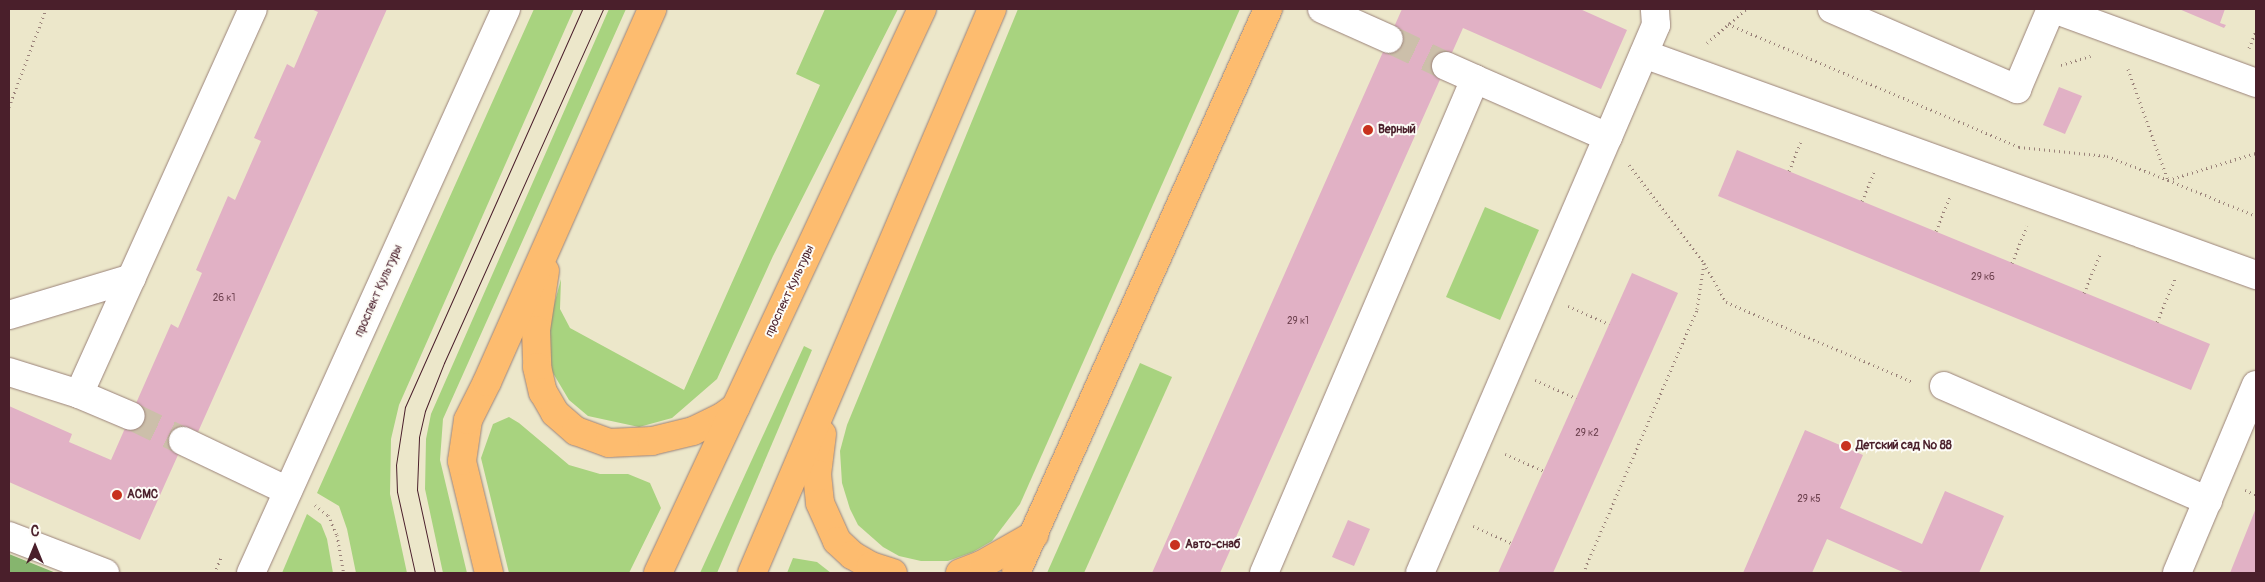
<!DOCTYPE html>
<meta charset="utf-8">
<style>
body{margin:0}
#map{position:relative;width:2265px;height:582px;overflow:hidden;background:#ece7ca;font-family:Pangolin,sans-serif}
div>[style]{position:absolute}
.green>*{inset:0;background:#a8d37f}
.forest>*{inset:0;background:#86b56e}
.building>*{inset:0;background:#e1b1c5}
.minor-tunnel>*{height:28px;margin-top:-14px;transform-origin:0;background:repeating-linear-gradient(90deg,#ccbfaa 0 28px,transparent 0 42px)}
.path>*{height:3px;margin-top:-1.5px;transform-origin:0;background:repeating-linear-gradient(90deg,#9b837a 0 1px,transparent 0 5px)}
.roads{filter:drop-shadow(0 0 1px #9b837a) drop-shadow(0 0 1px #9b837a)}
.minor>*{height:28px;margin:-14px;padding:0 14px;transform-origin:14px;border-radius:14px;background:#fff}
.major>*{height:28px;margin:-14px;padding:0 14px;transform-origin:14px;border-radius:14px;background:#fdbc6f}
.tram>*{height:1px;margin:-0.5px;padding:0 0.5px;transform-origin:0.5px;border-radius:0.5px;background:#4a1f2b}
.dots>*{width:14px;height:14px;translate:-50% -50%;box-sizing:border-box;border:2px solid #fdfcf7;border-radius:50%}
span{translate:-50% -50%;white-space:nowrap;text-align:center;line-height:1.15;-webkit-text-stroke:4px #fdfcf7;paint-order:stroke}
.number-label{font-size:10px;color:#704452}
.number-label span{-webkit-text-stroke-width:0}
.poi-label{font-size:12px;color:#4a1f2b;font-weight:700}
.left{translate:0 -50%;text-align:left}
.street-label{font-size:12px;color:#4a1f2b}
.frame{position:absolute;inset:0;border:10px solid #4a1f2b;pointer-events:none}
.north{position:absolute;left:10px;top:522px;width:50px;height:50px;-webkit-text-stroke:4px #fdfcf7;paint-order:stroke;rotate:0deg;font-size:14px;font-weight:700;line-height:20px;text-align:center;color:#4a1f2b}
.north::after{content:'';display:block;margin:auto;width:18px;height:22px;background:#4a1f2b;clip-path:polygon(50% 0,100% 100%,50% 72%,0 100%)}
</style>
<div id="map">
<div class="green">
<i style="clip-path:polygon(534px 9px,574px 9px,399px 405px,391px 439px,390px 494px,407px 573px,356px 573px,347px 529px,339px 506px,317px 493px)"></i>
<i style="clip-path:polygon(609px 9px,626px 9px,443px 419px,440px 460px,467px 573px,443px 573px,425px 489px,426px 439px,431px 414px)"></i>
<i style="clip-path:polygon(825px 9px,898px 9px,773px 256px,717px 379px,672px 418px,639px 427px,588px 416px,569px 400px,550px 368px,548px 327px,561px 279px,560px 309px,570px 328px,684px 390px,820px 85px,796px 74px)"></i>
<i style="clip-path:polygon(1018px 9px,1240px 9px,1020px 504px,992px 541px,973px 552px,948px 561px,921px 561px,899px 556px,883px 547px,858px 525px,850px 509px,842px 483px,840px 451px,847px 425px)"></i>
<i style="clip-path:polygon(1485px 207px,1539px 230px,1500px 320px,1446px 297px)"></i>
<i style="clip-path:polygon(804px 346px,812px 350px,717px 573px,700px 573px)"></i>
<i style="clip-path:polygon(1140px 363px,1172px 377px,1084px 573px,1047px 573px)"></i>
<i style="clip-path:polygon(509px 417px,519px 423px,569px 465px,600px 474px,628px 474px,650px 483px,661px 508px,629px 573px,509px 573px,481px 458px,493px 424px)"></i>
<i style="clip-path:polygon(307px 514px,321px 524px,327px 539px,333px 573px,282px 573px)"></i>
<i style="clip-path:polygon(793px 558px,817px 562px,831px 573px,787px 573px)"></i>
</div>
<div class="forest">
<i style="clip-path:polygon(9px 554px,56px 573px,9px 573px)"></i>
</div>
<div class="building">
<i style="clip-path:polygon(311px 9px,387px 9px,198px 432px,190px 428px,140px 540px,9px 482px,9px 406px,72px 434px,69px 442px,111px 460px,171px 324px,178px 328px,202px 273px,196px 270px,228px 196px,235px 200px,261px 141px,254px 138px,287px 64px,294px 68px,318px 12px)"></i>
<i style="clip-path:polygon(1402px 9px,1580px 9px,1627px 30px,1601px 89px,1463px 28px,1220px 573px,1152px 573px)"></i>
<i style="clip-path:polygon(2179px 9px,2225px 9px,2220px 23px,2226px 25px,2224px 28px)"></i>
<i style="clip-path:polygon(2059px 87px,2082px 96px,2065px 134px,2043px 125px)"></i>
<i style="clip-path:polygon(1737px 150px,2210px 344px,2191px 390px,1718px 196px)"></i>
<i style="clip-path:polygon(1632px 273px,1678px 293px,1553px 573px,1498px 573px)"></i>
<i style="clip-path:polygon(1805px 430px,1863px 455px,1840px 508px,1922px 544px,1945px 491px,2004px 516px,1979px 573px,1905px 573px,1827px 539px,1812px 573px,1743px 573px)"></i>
<i style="clip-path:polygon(2256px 508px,2256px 573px,2230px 573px)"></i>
<i style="clip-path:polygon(1348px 520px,1370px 529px,1354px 566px,1332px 557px)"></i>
</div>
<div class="minor-tunnel">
<i style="left:1389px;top:39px;width:63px;rotate:25.3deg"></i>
<i style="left:131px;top:416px;width:58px;rotate:25.7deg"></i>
</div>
<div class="path">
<i style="left:1728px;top:24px;width:316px;rotate:22.9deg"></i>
<i style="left:2019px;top:147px;width:88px;rotate:5.8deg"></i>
<i style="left:2107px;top:156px;width:66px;rotate:21.5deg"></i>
<i style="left:2168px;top:180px;width:92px;rotate:-17.1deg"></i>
<i style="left:1707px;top:43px;width:52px;rotate:-41.1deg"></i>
<i style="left:2249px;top:48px;width:18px;rotate:-68deg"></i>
<i style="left:2061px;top:65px;width:31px;rotate:-17deg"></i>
<i style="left:2128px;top:69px;width:118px;rotate:70.2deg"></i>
<i style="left:2168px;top:180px;width:95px;rotate:22.2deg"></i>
<i style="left:9px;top:107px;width:105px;rotate:-69.3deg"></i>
<i style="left:1629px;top:165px;width:123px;rotate:52.6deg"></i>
<i style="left:1704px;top:263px;width:45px;rotate:60.6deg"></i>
<i style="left:1726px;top:302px;width:203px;rotate:23.2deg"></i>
<i style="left:1789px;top:171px;width:31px;rotate:-68deg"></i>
<i style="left:1862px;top:201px;width:34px;rotate:-67deg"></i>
<i style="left:1936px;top:231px;width:37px;rotate:-68deg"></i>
<i style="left:2012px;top:263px;width:40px;rotate:-68deg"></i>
<i style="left:2084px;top:293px;width:44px;rotate:-67.5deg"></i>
<i style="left:1568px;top:306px;width:45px;rotate:23.7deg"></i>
<i style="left:2157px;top:322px;width:47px;rotate:-67.3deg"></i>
<i style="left:1535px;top:380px;width:45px;rotate:23.7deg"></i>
<i style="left:1505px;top:454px;width:43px;rotate:23.6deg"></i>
<i style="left:2245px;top:490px;width:12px;rotate:24deg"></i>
<i style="left:315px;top:505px;width:16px;rotate:38deg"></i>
<i style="left:328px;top:515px;width:22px;rotate:66deg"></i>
<i style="left:337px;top:535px;width:39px;rotate:80deg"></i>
<i style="left:1473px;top:526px;width:42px;rotate:24.1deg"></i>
<i style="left:214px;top:573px;width:17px;rotate:-65deg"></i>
<i style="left:1583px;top:573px;width:288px;rotate:-66.6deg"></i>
<i style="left:1697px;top:309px;width:47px;rotate:-81.3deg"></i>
</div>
<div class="roads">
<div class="minor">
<i style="left:1322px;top:9px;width:73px;rotate:24.1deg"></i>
<i style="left:1832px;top:9px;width:202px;rotate:23.4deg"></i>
<i style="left:2017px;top:89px;width:87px;rotate:-67deg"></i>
<i style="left:2054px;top:9px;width:215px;rotate:20.1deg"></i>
<i style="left:1644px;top:54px;width:651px;rotate:19.86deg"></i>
<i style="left:1446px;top:66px;width:32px;rotate:24deg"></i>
<i style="left:9px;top:315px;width:128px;rotate:-16.7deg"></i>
<i style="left:9px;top:372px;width:73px;rotate:17.4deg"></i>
<i style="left:79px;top:394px;width:422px;rotate:-65.7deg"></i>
<i style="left:1944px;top:386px;width:288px;rotate:23.5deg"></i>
<i style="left:79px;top:394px;width:56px;rotate:22.9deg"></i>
<i style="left:183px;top:441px;width:116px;rotate:25.5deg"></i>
<i style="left:9px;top:536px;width:103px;rotate:21.1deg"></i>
<i style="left:251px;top:573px;width:619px;rotate:-65.67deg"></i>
<i style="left:1264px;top:573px;width:537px;rotate:-66.87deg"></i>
<i style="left:1475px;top:79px;width:145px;rotate:23.6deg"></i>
<i style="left:1608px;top:137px;width:122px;rotate:-66.8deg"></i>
<i style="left:1656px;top:25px;width:16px;rotate:-94deg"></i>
<i style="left:1420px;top:573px;width:475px;rotate:-66.7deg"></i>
<i style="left:2177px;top:573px;width:204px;rotate:-67.2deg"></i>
</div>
<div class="major">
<i style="left:545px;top:271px;width:60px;rotate:98.7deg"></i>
<i style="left:536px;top:330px;width:37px;rotate:88deg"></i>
<i style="left:537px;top:367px;width:26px;rotate:77deg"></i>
<i style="left:543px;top:392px;width:24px;rotate:60deg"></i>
<i style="left:555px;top:413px;width:28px;rotate:41deg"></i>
<i style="left:576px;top:431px;width:35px;rotate:20deg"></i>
<i style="left:609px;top:443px;width:43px;rotate:-2.7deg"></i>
<i style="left:652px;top:441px;width:42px;rotate:-13.7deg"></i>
<i style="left:693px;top:431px;width:32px;rotate:-26deg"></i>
<i style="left:722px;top:417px;width:17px;rotate:-36deg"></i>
<i style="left:822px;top:434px;width:40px;rotate:97.1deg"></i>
<i style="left:817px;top:474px;width:29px;rotate:84deg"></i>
<i style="left:820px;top:503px;width:42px;rotate:65.9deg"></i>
<i style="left:837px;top:541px;width:21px;rotate:43deg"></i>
<i style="left:852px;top:555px;width:22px;rotate:30deg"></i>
<i style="left:871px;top:566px;width:23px;rotate:18deg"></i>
<i style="left:489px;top:573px;width:115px;rotate:-103.6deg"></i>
<i style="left:462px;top:461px;width:41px;rotate:-81.7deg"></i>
<i style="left:468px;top:420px;width:42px;rotate:-63.4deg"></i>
<i style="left:487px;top:382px;width:408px;rotate:-66.1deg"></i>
<i style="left:658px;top:573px;width:623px;rotate:-64.92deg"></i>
<i style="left:752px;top:573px;width:613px;rotate:-66.95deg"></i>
<i style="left:960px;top:573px;width:25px;rotate:-21deg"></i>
<i style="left:983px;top:564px;width:59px;rotate:-29.6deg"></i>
<i style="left:1016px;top:573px;width:618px;rotate:-65.92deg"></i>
</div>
</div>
<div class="tram">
<i style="left:415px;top:573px;width:83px;rotate:-102.5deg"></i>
<i style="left:397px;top:492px;width:27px;rotate:-92deg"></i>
<i style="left:396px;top:465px;width:59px;rotate:-81.2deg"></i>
<i style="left:405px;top:407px;width:436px;rotate:-66deg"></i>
<i style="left:435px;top:573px;width:85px;rotate:-102.2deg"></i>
<i style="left:417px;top:490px;width:53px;rotate:-87.8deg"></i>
<i style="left:419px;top:437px;width:27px;rotate:-77deg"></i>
<i style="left:425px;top:411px;width:52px;rotate:-68.4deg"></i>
<i style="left:444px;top:363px;width:388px;rotate:-65.8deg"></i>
</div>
<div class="dots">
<i style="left:1368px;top:130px;background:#c8321e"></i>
<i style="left:1846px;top:446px;background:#c8321e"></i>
<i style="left:117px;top:495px;background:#c8321e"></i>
<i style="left:1175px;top:545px;background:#c8321e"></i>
</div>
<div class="number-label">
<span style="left:1983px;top:278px">29 к6</span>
<span style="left:224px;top:299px">26 к1</span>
<span style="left:1298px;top:322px">29 к1</span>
<span style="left:1587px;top:434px">29 к2</span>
<span style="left:1809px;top:500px">29 к5</span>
</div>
<div class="poi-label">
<span class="left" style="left:1378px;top:130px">Верный</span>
<span class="left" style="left:1856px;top:446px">Детский сад № 88</span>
<span class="left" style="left:127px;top:495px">АСМС</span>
<span class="left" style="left:1185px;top:545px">Авто-снаб</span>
</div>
<div class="street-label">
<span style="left:379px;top:291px;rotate:-66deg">проспект Культуры</span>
<span style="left:790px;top:291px;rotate:-65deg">проспект Культуры</span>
</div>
<div class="frame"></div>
<div class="north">С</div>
</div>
